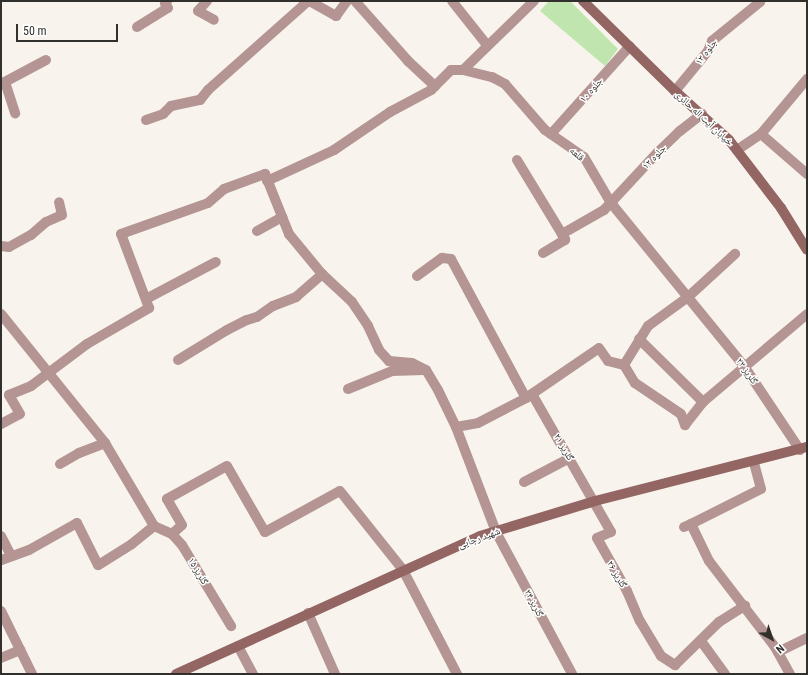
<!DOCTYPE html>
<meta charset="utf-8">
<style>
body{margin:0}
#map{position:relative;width:808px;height:675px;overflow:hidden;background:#f8f4ed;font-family:"Roboto Condensed","Noto Naskh Arabic",sans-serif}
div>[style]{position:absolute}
.green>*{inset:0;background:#c0e5af}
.street>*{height:10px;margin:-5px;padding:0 5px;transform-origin:5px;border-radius:5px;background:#b59593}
.secondary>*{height:10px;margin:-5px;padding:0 5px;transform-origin:5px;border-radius:5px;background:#936664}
span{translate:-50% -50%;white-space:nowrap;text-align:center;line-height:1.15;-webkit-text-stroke:3px #fff;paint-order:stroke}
.street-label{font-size:10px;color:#31302d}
.frame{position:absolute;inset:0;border:2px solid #31302d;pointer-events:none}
.north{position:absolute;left:752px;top:619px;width:40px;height:40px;-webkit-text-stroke:3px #fff;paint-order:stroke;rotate:140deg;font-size:11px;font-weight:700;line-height:16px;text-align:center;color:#31302d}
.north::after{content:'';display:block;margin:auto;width:14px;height:18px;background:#31302d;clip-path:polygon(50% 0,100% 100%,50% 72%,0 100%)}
.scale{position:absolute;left:16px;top:24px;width:102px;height:18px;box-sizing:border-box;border:2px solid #31302d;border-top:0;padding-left:5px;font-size:12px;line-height:14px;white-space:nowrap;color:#31302d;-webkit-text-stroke:3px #fff;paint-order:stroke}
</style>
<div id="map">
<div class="green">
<i style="clip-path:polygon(549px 1px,570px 1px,618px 49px,605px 66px,540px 11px)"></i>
</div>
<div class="street">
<i style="left:207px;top:1px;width:13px;rotate:132deg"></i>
<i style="left:198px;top:11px;width:18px;rotate:29deg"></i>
<i style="left:304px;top:1px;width:7px;rotate:8deg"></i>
<i style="left:311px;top:2px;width:29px;rotate:29deg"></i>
<i style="left:336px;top:16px;width:19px;rotate:-54deg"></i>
<i style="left:355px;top:1px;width:80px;rotate:48.5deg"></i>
<i style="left:408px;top:61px;width:37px;rotate:43deg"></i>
<i style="left:452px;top:1px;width:56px;rotate:51.5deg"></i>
<i style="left:137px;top:27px;width:36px;rotate:-32deg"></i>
<i style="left:168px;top:8px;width:6px;rotate:-121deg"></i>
<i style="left:165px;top:3px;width:3px;rotate:-45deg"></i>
<i style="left:463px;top:70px;width:99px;rotate:-44.2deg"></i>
<i style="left:5px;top:82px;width:33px;rotate:72deg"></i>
<i style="left:1px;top:84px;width:51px;rotate:-28.1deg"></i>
<i style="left:675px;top:91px;width:52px;rotate:-50.5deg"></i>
<i style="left:708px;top:51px;width:11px;rotate:-68deg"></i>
<i style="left:712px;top:41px;width:62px;rotate:-39.1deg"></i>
<i style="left:760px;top:2px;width:1px;rotate:-135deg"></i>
<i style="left:146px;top:120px;width:18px;rotate:-19deg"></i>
<i style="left:163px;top:114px;width:11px;rotate:-45deg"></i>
<i style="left:171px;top:106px;width:30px;rotate:-12deg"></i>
<i style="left:200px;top:100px;width:13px;rotate:-51deg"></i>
<i style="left:208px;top:90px;width:132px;rotate:-41.6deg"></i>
<i style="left:551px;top:134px;width:118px;rotate:-48.1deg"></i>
<i style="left:761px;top:134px;width:61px;rotate:41deg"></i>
<i style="left:737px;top:150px;width:29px;rotate:-34deg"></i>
<i style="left:761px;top:134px;width:72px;rotate:-50.1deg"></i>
<i style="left:517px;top:160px;width:87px;rotate:58.7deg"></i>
<i style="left:267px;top:181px;width:74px;rotate:-24.8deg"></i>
<i style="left:334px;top:150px;width:68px;rotate:-34.2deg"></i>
<i style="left:390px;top:112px;width:47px;rotate:-28.2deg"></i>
<i style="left:431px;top:90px;width:28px;rotate:-45deg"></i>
<i style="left:451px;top:70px;width:12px"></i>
<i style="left:463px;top:70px;width:30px;rotate:14deg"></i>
<i style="left:492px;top:77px;width:15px;rotate:28deg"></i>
<i style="left:505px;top:84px;width:61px;rotate:49deg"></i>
<i style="left:545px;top:130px;width:47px;rotate:34.7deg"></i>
<i style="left:584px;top:157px;width:53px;rotate:59.6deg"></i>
<i style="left:611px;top:203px;width:210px;rotate:50.8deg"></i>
<i style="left:744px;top:366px;width:101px;rotate:56.3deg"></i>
<i style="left:257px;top:231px;width:29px;rotate:-29deg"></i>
<i style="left:1px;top:246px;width:8px;rotate:7deg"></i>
<i style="left:9px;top:247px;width:25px;rotate:-29deg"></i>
<i style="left:31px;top:235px;width:20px;rotate:-41deg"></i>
<i style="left:46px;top:222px;width:17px;rotate:-24deg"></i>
<i style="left:62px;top:215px;width:13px;rotate:-103deg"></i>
<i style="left:543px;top:253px;width:26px;rotate:-31deg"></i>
<i style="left:565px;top:240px;width:7px;rotate:-117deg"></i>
<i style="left:562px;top:234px;width:48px;rotate:-29.7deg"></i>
<i style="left:604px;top:210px;width:78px;rotate:-47.1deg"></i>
<i style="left:657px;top:153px;width:32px;rotate:-44deg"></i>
<i style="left:680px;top:131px;width:28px;rotate:-38deg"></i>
<i style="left:417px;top:276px;width:31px;rotate:-36deg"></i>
<i style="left:442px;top:258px;width:9px;rotate:6deg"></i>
<i style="left:451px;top:259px;width:158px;rotate:61.7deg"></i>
<i style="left:146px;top:299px;width:79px;rotate:-27.9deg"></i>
<i style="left:1px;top:314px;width:166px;rotate:51.1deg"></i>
<i style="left:105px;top:443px;width:96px;rotate:59.4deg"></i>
<i style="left:154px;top:526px;width:28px;rotate:141deg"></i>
<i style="left:132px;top:544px;width:40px;rotate:148deg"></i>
<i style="left:98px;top:565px;width:47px;rotate:-116.6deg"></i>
<i style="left:77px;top:523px;width:55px;rotate:150.6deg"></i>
<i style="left:29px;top:550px;width:30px;rotate:160deg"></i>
<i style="left:639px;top:339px;width:90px;rotate:44.5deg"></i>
<i style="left:178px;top:360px;width:57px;rotate:-31.5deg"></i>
<i style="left:227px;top:330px;width:22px;rotate:-27deg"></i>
<i style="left:247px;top:320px;width:10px;rotate:-17deg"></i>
<i style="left:257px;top:317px;width:19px;rotate:-35deg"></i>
<i style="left:273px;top:306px;width:25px;rotate:-21deg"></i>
<i style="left:296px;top:297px;width:35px;rotate:-41deg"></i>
<i style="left:322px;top:274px;width:41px;rotate:43deg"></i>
<i style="left:352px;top:302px;width:29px;rotate:56deg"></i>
<i style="left:368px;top:326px;width:26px;rotate:65deg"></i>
<i style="left:379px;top:350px;width:15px;rotate:48deg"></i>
<i style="left:389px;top:361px;width:23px;rotate:5deg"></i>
<i style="left:412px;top:363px;width:16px;rotate:27deg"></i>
<i style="left:426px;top:370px;width:23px;rotate:59deg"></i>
<i style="left:438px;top:390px;width:41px;rotate:64.1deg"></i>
<i style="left:456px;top:427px;width:112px;rotate:69.1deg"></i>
<i style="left:496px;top:532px;width:161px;rotate:61.8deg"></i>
<i style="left:624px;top:365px;width:46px;rotate:-58.4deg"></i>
<i style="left:648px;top:326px;width:49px;rotate:-35.9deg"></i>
<i style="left:688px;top:297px;width:64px;rotate:-42.5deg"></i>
<i style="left:348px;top:389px;width:48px;rotate:-22.2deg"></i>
<i style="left:392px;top:371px;width:32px;rotate:-2deg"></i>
<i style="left:532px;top:394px;width:159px;rotate:60.2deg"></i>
<i style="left:611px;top:532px;width:15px;rotate:157deg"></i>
<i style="left:597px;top:538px;width:61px;rotate:60.5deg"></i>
<i style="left:627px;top:591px;width:33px;rotate:67deg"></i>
<i style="left:640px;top:621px;width:41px;rotate:59deg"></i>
<i style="left:661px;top:656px;width:17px;rotate:33deg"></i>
<i style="left:675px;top:665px;width:62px;rotate:-44.3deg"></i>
<i style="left:719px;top:622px;width:31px;rotate:-32deg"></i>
<i style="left:1px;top:424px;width:21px;rotate:-28deg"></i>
<i style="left:20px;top:414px;width:22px;rotate:-120deg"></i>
<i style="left:9px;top:395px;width:24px;rotate:-22deg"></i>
<i style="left:31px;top:386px;width:70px;rotate:-36.9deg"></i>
<i style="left:87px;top:344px;width:72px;rotate:-30.1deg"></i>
<i style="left:149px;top:308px;width:79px;rotate:-110.7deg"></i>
<i style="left:121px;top:234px;width:92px;rotate:-19.6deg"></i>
<i style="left:208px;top:203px;width:21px;rotate:-41deg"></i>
<i style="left:224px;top:189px;width:44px;rotate:-20.1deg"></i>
<i style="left:265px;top:174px;width:65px;rotate:68.2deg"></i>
<i style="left:289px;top:234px;width:52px;rotate:50.5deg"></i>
<i style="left:456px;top:427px;width:22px;rotate:-10deg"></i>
<i style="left:478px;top:423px;width:54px;rotate:-27.5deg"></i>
<i style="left:526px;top:398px;width:88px;rotate:-34.4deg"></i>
<i style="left:599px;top:348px;width:16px;rotate:55deg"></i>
<i style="left:608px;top:361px;width:16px;rotate:14deg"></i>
<i style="left:624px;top:365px;width:21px;rotate:59deg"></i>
<i style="left:635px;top:383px;width:55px;rotate:34deg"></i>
<i style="left:681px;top:414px;width:12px;rotate:70deg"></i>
<i style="left:685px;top:425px;width:29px;rotate:-52deg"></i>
<i style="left:703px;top:402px;width:136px;rotate:-40.2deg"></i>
<i style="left:60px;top:464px;width:22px;rotate:-30deg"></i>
<i style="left:79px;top:453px;width:28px;rotate:-21deg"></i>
<i style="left:524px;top:482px;width:52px;rotate:-27.6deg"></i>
<i style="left:691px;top:524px;width:78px;rotate:-26.6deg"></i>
<i style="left:761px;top:489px;width:28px;rotate:-105deg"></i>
<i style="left:154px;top:526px;width:20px;rotate:24deg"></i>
<i style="left:172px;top:534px;width:15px;rotate:48deg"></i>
<i style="left:182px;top:545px;width:95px;rotate:58.8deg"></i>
<i style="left:684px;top:527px;width:8px;rotate:-23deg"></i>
<i style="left:691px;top:524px;width:41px;rotate:64.1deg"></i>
<i style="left:709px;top:561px;width:108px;rotate:52.5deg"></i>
<i style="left:775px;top:647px;width:31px;rotate:61deg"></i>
<i style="left:172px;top:534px;width:13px;rotate:-42deg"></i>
<i style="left:182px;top:525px;width:30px;rotate:-120deg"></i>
<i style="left:167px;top:499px;width:68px;rotate:-28.8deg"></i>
<i style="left:227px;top:466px;width:76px;rotate:60.1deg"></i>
<i style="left:265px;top:532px;width:85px;rotate:-28.7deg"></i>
<i style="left:340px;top:491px;width:101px;rotate:51.4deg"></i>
<i style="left:403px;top:570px;width:117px;rotate:62.6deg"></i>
<i style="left:1px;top:536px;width:22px;rotate:63deg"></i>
<i style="left:1px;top:611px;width:70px;rotate:63.8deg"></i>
<i style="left:308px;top:613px;width:67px;rotate:66.1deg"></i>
<i style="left:701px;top:641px;width:41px;rotate:54deg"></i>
<i style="left:238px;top:646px;width:32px;rotate:62deg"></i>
<i style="left:778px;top:652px;width:32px;rotate:-26deg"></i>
<i style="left:1px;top:658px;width:21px;rotate:-23deg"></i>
</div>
<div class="secondary">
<i style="left:583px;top:1px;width:129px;rotate:44.4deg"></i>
<i style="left:675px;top:91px;width:73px;rotate:42.2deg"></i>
<i style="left:729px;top:140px;width:86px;rotate:52.6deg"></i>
<i style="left:781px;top:208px;width:49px;rotate:58.2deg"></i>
<i style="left:176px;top:674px;width:334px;rotate:-24.4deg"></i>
<i style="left:480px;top:536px;width:120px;rotate:-16.9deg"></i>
<i style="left:595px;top:501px;width:219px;rotate:-14.3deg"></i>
</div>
<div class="street-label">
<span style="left:706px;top:52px;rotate:-53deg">جلوه ۱۳</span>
<span style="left:591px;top:90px;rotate:-48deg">جلوه ۱۰</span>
<span style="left:704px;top:118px;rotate:43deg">خیابان آیت اله حائری</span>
<span style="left:577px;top:154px;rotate:41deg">قلعه</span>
<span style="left:654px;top:157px;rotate:-46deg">جلوه ۱۲</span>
<span style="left:747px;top:371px;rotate:55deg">گلریز ۲۳</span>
<span style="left:564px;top:447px;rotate:60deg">گلریز ۲۱</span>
<span style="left:479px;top:538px;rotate:-20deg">شهید رجایی</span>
<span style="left:198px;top:571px;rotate:59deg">گلریز ۱۵</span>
<span style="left:617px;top:574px;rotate:60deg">گلریز ۲۶</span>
<span style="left:534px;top:603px;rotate:62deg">گلریز ۲۴</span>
</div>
<div class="frame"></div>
<div class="north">N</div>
<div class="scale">50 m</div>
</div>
